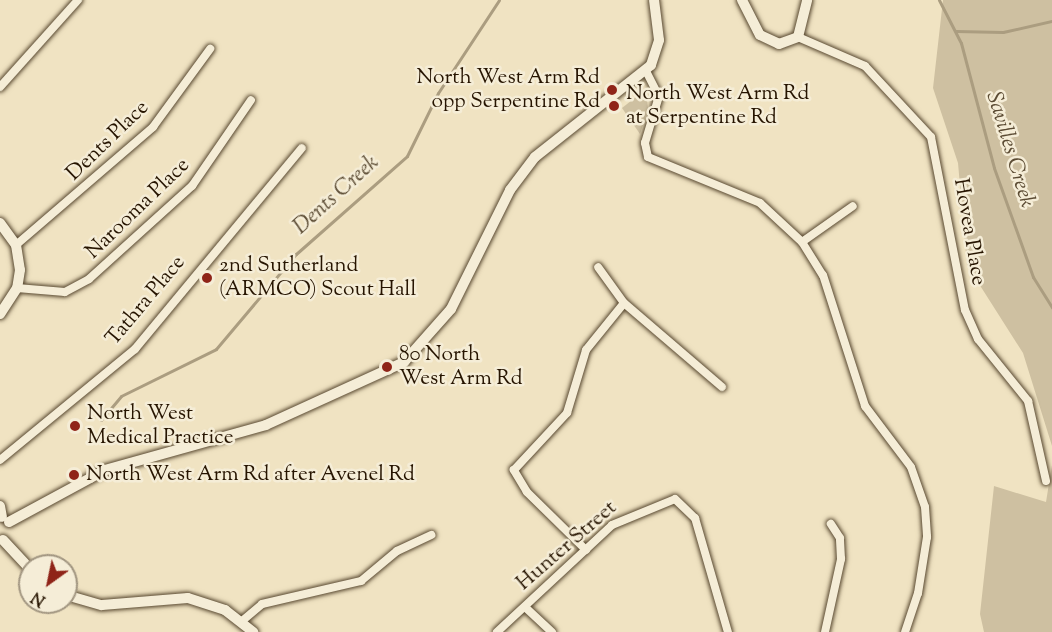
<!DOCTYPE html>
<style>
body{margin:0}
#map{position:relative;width:1052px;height:632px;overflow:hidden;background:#f0e3c2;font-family:"Sorts Mill Goudy",serif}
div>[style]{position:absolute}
.green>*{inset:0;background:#cec0a1}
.stream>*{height:3px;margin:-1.5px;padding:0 1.5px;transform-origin:1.5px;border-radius:1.5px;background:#ab9d80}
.roads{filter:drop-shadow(0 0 2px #584830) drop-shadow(0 0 2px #584830)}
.minor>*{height:8px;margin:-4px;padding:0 4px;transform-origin:4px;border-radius:4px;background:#f5edd7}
.tertiary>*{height:10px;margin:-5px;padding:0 5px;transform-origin:5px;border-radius:5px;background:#f5edd7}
.dots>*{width:16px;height:16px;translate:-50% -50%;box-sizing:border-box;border:3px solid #f5edd7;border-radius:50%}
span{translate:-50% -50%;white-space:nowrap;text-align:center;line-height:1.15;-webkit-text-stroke:5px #f5edd7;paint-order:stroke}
.poi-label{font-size:21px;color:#261400}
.right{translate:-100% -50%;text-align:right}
.left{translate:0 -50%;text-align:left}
.street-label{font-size:21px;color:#261400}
.water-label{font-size:22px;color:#5b4b33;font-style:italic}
.north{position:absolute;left:18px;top:554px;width:60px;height:60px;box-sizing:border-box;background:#f5edd7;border:2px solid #a29681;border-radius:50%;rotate:213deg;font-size:16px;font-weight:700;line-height:24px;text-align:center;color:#261400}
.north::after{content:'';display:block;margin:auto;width:21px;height:27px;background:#8f2418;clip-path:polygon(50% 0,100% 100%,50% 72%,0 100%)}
</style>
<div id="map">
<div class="green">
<i style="clip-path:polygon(943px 0,1052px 0,1052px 446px,1023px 353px,967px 265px,958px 163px,933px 88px)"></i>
<i style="clip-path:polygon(646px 89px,648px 109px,640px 134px,622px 108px)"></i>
<i style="clip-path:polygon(1052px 465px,1052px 632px,984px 632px,980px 614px,994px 486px,1046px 502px)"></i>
</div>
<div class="stream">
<i style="left:939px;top:0;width:48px;rotate:62.9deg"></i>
<i style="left:961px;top:43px;width:129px;rotate:75.2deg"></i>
<i style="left:994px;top:168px;width:116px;rotate:70.3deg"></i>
<i style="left:1033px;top:277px;width:36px;rotate:58deg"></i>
<i style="left:956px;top:31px;width:47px;rotate:1.2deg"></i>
<i style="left:1003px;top:32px;width:50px;rotate:-12.7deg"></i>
<i style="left:101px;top:420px;width:31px;rotate:-50deg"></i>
<i style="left:121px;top:396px;width:106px;rotate:-26.3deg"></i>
<i style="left:216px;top:349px;width:124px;rotate:-49.9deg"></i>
<i style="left:296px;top:254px;width:148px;rotate:-41.4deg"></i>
<i style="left:407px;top:156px;width:70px;rotate:-63.8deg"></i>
<i style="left:438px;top:93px;width:111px;rotate:-56.7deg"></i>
</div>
<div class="roads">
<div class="minor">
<i style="left:798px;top:37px;width:73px;rotate:23.4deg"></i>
<i style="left:865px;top:66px;width:97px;rotate:47.1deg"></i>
<i style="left:931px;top:137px;width:176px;rotate:78.9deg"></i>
<i style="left:965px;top:310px;width:32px;rotate:66deg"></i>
<i style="left:978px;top:339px;width:80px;rotate:51.1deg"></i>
<i style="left:1028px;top:401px;width:82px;rotate:77.3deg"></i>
<i style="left:646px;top:71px;width:28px;rotate:63deg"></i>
<i style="left:659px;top:96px;width:49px;rotate:106.6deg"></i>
<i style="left:645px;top:143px;width:14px;rotate:78deg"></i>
<i style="left:648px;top:157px;width:121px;rotate:22.3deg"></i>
<i style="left:760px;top:203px;width:57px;rotate:42.9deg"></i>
<i style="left:802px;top:242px;width:39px;rotate:58deg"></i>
<i style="left:823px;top:275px;width:138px;rotate:72.2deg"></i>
<i style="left:865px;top:406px;width:76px;rotate:53deg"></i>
<i style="left:911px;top:467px;width:42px;rotate:70.7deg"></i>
<i style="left:925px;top:507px;width:30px;rotate:86deg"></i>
<i style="left:927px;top:537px;width:57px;rotate:99.1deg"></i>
<i style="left:918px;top:593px;width:41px;rotate:108.4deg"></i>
<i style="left:0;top:87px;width:117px;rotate:-48.1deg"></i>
<i style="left:802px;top:242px;width:62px;rotate:-35.2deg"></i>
<i style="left:16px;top:245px;width:181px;rotate:-40.7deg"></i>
<i style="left:153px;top:127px;width:97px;rotate:-53.8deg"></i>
<i style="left:17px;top:288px;width:48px;rotate:4.8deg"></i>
<i style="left:65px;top:292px;width:27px;rotate:-28deg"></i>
<i style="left:89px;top:279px;width:139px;rotate:-42.1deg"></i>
<i style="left:192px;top:186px;width:104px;rotate:-55.5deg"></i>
<i style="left:624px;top:303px;width:129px;rotate:40.6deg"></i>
<i style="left:0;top:460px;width:175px;rotate:-39.4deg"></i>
<i style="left:135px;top:349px;width:261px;rotate:-50.3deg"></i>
<i style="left:586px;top:550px;width:83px;rotate:-135.5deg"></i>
<i style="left:527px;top:492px;width:26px;rotate:-121deg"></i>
<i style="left:514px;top:470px;width:78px;rotate:-47.1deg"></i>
<i style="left:567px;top:413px;width:66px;rotate:-73.2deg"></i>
<i style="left:586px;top:350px;width:60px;rotate:-51deg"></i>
<i style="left:624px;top:303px;width:44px;rotate:-125.8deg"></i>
<i style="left:525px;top:607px;width:37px;rotate:43deg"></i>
<i style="left:242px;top:621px;width:26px;rotate:-40deg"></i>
<i style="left:262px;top:604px;width:102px;rotate:-13.1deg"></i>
<i style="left:361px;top:581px;width:47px;rotate:-39.8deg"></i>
<i style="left:397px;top:551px;width:38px;rotate:-25deg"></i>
<i style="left:497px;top:632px;width:157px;rotate:-42.9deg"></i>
<i style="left:612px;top:525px;width:68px;rotate:-22.4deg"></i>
<i style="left:675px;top:499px;width:28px;rotate:44deg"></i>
<i style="left:695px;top:518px;width:119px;rotate:73.9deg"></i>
<i style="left:825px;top:632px;width:75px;rotate:-77.6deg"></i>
<i style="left:841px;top:559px;width:21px;rotate:-93deg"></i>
<i style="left:840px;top:538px;width:17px;rotate:-123deg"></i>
</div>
<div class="tertiary">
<i style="left:742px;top:0;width:39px;rotate:63deg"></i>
<i style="left:760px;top:35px;width:21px;rotate:25deg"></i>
<i style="left:779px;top:44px;width:20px;rotate:-20deg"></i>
<i style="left:798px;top:37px;width:38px;rotate:-76deg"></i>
<i style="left:0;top:223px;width:27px;rotate:54deg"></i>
<i style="left:16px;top:245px;width:25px;rotate:81deg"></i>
<i style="left:20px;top:270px;width:18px;rotate:99deg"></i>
<i style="left:17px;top:288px;width:31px;rotate:123deg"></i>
<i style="left:0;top:506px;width:11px;rotate:80deg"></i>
<i style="left:9px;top:522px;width:109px;rotate:-28.4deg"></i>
<i style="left:105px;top:470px;width:167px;rotate:-15.6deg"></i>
<i style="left:266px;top:425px;width:152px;rotate:-24.5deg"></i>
<i style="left:404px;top:362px;width:71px;rotate:-48.4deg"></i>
<i style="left:451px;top:309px;width:133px;rotate:-63.6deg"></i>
<i style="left:510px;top:190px;width:41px;rotate:-52.9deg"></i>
<i style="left:535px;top:157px;width:148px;rotate:-38.4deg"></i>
<i style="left:651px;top:65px;width:26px;rotate:-72deg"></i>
<i style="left:659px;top:40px;width:40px;rotate:-97.1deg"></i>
<i style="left:3px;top:540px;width:40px;rotate:47deg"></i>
<i style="left:66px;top:595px;width:37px;rotate:16deg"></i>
<i style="left:102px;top:605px;width:86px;rotate:-4.7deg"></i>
<i style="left:188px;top:598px;width:39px;rotate:18deg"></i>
<i style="left:225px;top:610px;width:36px;rotate:38deg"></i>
</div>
</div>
<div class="dots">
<i style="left:612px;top:90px;background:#8f2418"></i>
<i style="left:614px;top:106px;background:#8f2418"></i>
<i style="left:207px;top:278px;background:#8f2418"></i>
<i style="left:387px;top:367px;background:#8f2418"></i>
<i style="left:75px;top:426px;background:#8f2418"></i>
<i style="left:74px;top:475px;background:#8f2418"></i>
</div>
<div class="poi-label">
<span class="right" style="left:600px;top:90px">North West Arm Rd<br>opp Serpentine Rd</span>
<span class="left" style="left:626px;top:106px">North West Arm Rd<br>at Serpentine Rd</span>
<span class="left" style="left:219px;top:278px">2nd Sutherland<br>(ARMCO) Scout Hall</span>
<span class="left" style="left:399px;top:367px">80 North<br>West Arm Rd</span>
<span class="left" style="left:87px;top:426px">North West<br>Medical Practice</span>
<span class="left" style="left:86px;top:475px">North West Arm Rd after Avenel Rd</span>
</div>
<div class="street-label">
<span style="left:108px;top:141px;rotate:-44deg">Dents Place</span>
<span style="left:138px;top:209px;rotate:-44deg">Narooma Place</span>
<span style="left:969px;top:232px;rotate:80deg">Hovea Place</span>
<span style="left:146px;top:301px;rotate:-50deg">Tathra Place</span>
<span style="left:567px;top:546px;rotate:-41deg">Hunter Street</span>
</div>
<div class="water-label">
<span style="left:1009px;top:150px;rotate:73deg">Savilles Creek</span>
<span style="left:337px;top:196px;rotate:-42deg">Dents Creek</span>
</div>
<div class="north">N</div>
</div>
